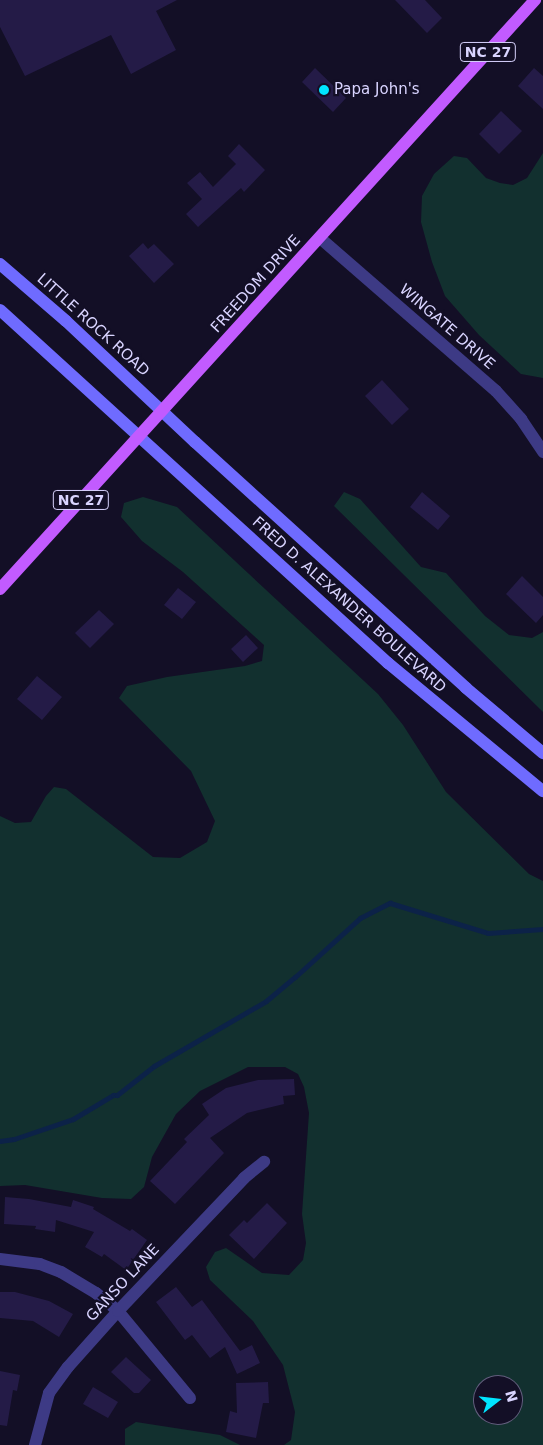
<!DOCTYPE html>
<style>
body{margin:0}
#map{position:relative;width:543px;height:1445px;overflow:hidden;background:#130f26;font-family:"DejaVu Sans",sans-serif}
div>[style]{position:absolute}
.green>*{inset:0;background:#12302f}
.stream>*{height:5px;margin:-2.5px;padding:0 2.5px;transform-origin:2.5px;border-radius:2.5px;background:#0c2248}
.building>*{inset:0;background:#241b47}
.street>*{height:12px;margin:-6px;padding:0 6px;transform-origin:6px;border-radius:6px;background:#3d3a85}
.secondary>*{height:12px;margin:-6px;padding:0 6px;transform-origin:6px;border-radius:6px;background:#6f6bff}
.primary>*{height:12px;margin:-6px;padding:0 6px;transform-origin:6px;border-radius:6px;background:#c25bff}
.dots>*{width:14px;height:14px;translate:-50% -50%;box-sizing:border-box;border:2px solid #130f26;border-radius:50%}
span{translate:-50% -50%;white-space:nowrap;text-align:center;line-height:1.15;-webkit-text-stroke:4.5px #130f26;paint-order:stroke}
.shield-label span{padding:1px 4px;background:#130f26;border:1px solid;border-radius:4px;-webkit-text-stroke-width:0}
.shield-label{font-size:14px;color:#d9d4ff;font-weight:700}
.poi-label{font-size:15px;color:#d9d4ff}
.left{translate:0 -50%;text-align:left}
.street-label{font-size:15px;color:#d9d4ff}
.north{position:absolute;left:473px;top:1375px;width:50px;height:50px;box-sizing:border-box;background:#130f26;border:1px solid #625e7d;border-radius:50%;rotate:74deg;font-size:14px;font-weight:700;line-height:20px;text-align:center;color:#d9d4ff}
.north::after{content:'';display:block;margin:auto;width:18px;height:22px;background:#00e5ff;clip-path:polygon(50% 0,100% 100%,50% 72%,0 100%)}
</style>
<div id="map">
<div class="green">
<i style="clip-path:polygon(543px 153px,543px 378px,521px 374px,479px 335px,445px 296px,432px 262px,421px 222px,422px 196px,434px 174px,454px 156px,467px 158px,486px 178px,500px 183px,513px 185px,527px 178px)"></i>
<i style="clip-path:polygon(344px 492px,360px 499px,421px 567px,446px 573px,485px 616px,509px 635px,532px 638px,543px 632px,543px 712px,334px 506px)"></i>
<i style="clip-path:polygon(evenodd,143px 497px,177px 507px,378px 694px,403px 725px,446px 792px,529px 874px,543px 881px,543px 1445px,284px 1445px,291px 1440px,295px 1412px,283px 1365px,253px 1321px,210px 1280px,206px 1267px,215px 1252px,226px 1248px,262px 1273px,289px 1275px,303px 1260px,306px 1243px,302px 1214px,309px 1113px,304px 1087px,298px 1074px,285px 1067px,248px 1067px,200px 1091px,176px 1114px,152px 1157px,144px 1187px,131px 1199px,102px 1198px,25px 1185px,0 1186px,0 816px,15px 823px,31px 822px,46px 796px,54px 787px,66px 789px,153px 857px,180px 858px,207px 842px,215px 821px,191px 771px,119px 698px,127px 686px,167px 677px,245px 666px,262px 661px,264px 645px,183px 572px,142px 541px,121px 517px,124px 503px,143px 497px,483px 1385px,513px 1385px,513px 1415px,483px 1415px,483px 1385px)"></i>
<i style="clip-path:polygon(136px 1422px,220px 1435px,240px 1445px,125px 1445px,125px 1429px)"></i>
</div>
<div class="stream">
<i style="left:0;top:1141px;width:14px;rotate:-8deg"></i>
<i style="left:14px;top:1139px;width:62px;rotate:-18.7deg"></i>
<i style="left:73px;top:1119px;width:47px;rotate:-31deg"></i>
<i style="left:113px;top:1095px;width:4px"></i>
<i style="left:117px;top:1095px;width:47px;rotate:-38.1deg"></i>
<i style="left:154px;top:1066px;width:129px;rotate:-30.1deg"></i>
<i style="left:266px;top:1001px;width:38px;rotate:-40deg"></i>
<i style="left:295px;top:977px;width:88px;rotate:-42.2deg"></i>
<i style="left:360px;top:918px;width:34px;rotate:-27deg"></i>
<i style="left:390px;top:903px;width:102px;rotate:17deg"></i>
<i style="left:488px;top:933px;width:55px;rotate:-4.2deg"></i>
</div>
<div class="building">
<i style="clip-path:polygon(0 0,177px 0,156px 11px,176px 50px,131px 74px,111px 35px,25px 76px,0 27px)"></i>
<i style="clip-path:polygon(395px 0,425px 0,442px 18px,427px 33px)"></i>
<i style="clip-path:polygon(315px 68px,346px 98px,333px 112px,302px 82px)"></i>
<i style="clip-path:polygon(534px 68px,543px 76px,543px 109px,518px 86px)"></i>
<i style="clip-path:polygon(501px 111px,522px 131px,499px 154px,479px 134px)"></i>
<i style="clip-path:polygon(239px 144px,265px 170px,244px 192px,241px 188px,198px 227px,186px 214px,202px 199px,187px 183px,200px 172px,213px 187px,236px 164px,228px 156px)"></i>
<i style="clip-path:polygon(143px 243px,148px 249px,154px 244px,174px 264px,154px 283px,129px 256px)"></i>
<i style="clip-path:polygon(382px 380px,409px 409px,392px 425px,365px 396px)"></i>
<i style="clip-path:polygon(422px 492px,450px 516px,438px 530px,410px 507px)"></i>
<i style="clip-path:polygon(522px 576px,543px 597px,543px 615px,536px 623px,506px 594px)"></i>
<i style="clip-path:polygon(178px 588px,196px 602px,182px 619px,164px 605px)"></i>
<i style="clip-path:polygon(99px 610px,114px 624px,90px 648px,75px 633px)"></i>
<i style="clip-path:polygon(246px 635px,258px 648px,243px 662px,231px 649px)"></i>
<i style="clip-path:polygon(37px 676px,62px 697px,42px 720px,17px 699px)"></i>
<i style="clip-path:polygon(294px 1079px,295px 1095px,283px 1096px,284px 1104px,247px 1113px,210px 1138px,224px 1153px,175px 1204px,150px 1181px,187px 1142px,184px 1139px,209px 1115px,202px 1104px,226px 1088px,258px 1080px)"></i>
<i style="clip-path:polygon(5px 1197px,29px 1199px,71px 1207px,73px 1200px,94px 1207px,93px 1209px,130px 1231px,132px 1229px,147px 1240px,126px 1270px,104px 1254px,102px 1257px,85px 1247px,94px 1232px,56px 1220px,55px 1232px,35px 1229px,36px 1226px,4px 1224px)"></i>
<i style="clip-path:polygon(267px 1203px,287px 1223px,254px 1259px,229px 1235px,244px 1220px,247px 1223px)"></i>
<i style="clip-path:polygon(176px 1287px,192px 1307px,202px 1300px,240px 1351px,252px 1345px,260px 1363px,237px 1374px,225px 1347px,210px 1358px,192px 1335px,185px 1340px,156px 1302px)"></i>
<i style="clip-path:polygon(0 1292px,15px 1292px,49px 1301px,73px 1314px,59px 1337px,33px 1321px,0 1318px)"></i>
<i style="clip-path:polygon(126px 1357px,151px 1380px,139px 1393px,134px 1393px,111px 1372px)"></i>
<i style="clip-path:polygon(0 1371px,20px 1375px,17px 1391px,13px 1390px,7px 1426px,0 1425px)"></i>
<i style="clip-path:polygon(268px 1382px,269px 1403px,263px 1403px,256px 1438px,226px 1432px,230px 1411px,237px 1413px,236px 1383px)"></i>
<i style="clip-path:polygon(93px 1387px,118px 1402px,108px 1418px,83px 1404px)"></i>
</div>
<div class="street">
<i style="left:320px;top:238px;width:233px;rotate:41deg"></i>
<i style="left:496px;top:391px;width:38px;rotate:48deg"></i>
<i style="left:521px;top:419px;width:40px;rotate:56deg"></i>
<i style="left:0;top:1259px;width:40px;rotate:7.1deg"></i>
<i style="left:40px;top:1264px;width:22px;rotate:21deg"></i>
<i style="left:61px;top:1272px;width:41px;rotate:31deg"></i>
<i style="left:96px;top:1293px;width:28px;rotate:39deg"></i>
<i style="left:118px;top:1311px;width:113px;rotate:50.4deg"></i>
<i style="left:35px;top:1445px;width:54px;rotate:-74.9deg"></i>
<i style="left:49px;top:1393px;width:32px;rotate:-54deg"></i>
<i style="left:68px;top:1367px;width:75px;rotate:-48.2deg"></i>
<i style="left:118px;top:1311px;width:183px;rotate:-46.5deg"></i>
<i style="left:244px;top:1178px;width:26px;rotate:-39deg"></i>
</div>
<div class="secondary">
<i style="left:0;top:264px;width:87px;rotate:40.8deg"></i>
<i style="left:66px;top:321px;width:177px;rotate:43.2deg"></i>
<i style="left:195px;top:442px;width:366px;rotate:42.2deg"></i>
<i style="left:466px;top:688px;width:101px;rotate:40.2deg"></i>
<i style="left:0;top:310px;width:525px;rotate:42.3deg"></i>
<i style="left:388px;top:663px;width:201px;rotate:39.6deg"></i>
</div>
<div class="primary">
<i style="left:0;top:589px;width:796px;rotate:-47.75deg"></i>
</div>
<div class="dots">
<i style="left:324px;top:90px;background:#00e5ff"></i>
</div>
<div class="shield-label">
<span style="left:488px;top:52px">NC 27</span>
<span style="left:81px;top:500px">NC 27</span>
</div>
<div class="poi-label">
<span class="left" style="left:334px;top:90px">Papa John's</span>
</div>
<div class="street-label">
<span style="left:256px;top:284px;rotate:-48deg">FREEDOM DRIVE</span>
<span style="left:93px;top:325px;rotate:42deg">LITTLE ROCK ROAD</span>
<span style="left:447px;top:327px;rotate:41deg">WINGATE DRIVE</span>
<span style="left:349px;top:605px;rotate:42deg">FRED D. ALEXANDER BOULEVARD</span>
<span style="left:123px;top:1283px;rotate:-47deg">GANSO LANE</span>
</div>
<div class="north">N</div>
</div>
